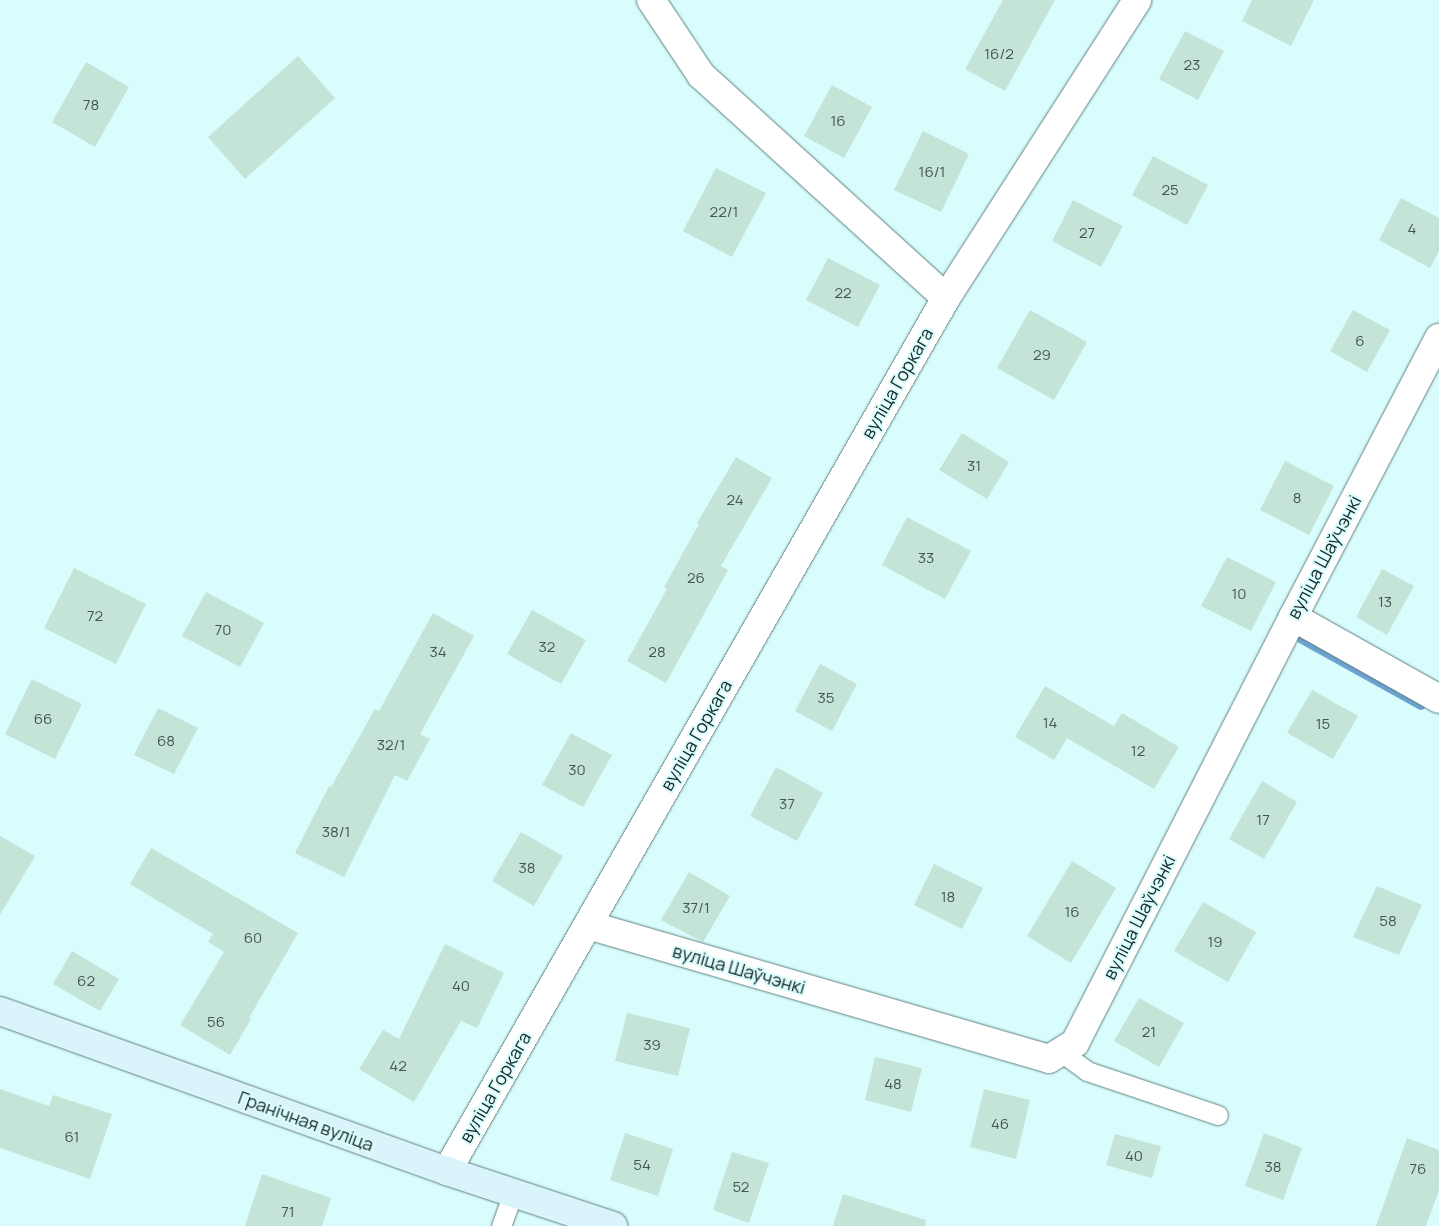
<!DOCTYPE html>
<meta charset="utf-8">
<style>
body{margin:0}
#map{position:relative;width:1439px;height:1226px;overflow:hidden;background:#d9fcfc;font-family:Manrope,sans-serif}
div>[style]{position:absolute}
.stream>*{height:10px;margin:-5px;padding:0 5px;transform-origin:5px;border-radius:5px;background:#6da3d2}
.building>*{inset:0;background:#c5e4d8}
.roads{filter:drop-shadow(0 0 1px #608080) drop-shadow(0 0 1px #608080)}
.service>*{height:19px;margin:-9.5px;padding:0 9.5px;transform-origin:9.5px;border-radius:9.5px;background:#fff}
.minor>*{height:28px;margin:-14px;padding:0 14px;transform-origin:14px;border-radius:14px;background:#fff}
.secondary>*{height:28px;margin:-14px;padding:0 14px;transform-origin:14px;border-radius:14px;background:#daf4fc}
span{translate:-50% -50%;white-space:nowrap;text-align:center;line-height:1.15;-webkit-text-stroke:4px #d9fcfc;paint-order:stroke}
.number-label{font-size:15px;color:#445652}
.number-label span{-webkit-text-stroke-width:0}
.street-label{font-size:18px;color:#192626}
</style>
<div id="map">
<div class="stream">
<i style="left:1302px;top:639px;width:136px;rotate:29deg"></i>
</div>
<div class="building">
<i style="clip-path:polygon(1003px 0,1055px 0,1005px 91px,965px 69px)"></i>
<i style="clip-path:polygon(1252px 0,1314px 0,1291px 46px,1242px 21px)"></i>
<i style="clip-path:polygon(1185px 31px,1224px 51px,1198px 100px,1159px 79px)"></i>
<i style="clip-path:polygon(298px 56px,335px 98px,245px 179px,208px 137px)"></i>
<i style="clip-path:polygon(86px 62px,129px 87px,95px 147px,52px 122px)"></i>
<i style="clip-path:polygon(832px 85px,872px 107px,844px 158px,804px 136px)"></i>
<i style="clip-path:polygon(923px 131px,969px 154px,941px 212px,894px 190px)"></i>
<i style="clip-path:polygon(1153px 156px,1208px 185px,1187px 225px,1132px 195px)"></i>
<i style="clip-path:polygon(716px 168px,766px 193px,732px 257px,683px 231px)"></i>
<i style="clip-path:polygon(1401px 198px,1439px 218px,1439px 251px,1430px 268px,1379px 240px)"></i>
<i style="clip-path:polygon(1073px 200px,1123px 226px,1101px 267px,1052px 241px)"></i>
<i style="clip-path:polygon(828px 258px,880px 285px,858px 327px,806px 300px)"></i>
<i style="clip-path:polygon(1030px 310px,1087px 342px,1054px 400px,997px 368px)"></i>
<i style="clip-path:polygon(1353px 310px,1390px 330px,1367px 372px,1330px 351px)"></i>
<i style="clip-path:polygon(962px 433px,1009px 462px,987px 499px,939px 470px)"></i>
<i style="clip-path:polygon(736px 457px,772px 478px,721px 566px,728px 570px,666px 683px,627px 661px,667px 589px,664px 587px,699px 524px,697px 523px)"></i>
<i style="clip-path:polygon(1285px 461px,1334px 486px,1309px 535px,1260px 510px)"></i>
<i style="clip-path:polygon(907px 517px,971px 551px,945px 599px,882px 565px)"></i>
<i style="clip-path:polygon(1227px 557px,1276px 582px,1251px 631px,1201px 606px)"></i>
<i style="clip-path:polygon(74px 568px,146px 604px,116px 664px,44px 628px)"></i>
<i style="clip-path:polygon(1382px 569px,1414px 586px,1387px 635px,1356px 617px)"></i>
<i style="clip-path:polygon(206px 592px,264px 623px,240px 667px,182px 636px)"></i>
<i style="clip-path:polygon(532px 610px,586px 640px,561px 684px,507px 654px)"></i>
<i style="clip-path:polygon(433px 613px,474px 636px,420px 734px,430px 739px,407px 781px,395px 775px,344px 877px,295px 853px,329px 786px,331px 787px,375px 709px,379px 711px)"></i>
<i style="clip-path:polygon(820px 664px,857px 684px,832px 731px,795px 711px)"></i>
<i style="clip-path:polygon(32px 679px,82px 704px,55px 759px,5px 734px)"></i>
<i style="clip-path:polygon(1045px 686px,1114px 726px,1122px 713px,1179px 747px,1154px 789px,1067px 738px,1054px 760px,1015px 737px)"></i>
<i style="clip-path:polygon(1312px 690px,1358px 716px,1333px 759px,1287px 733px)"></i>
<i style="clip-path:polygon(158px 708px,198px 728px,174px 774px,134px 755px)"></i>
<i style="clip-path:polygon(571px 733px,612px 755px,583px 807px,542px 785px)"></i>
<i style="clip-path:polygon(776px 767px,823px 793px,797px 841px,750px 816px)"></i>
<i style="clip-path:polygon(1262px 781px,1297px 802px,1264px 859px,1229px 839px)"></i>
<i style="clip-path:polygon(521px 832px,563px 856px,534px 906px,492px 881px)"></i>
<i style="clip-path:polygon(0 836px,35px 856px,0 915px)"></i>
<i style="clip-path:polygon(151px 848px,298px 933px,249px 1018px,251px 1019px,230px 1055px,180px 1025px,224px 952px,208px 942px,213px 934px,130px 884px)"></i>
<i style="clip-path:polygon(1072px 861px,1116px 888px,1071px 963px,1027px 936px)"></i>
<i style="clip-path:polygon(934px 864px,983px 888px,962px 929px,914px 905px)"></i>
<i style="clip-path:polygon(689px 872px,730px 896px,703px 942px,661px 920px)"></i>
<i style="clip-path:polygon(1377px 886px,1422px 905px,1399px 955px,1353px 937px)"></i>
<i style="clip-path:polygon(1203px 902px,1256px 932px,1228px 982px,1174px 951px)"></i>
<i style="clip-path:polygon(445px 944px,504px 973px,477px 1028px,461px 1021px,414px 1102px,359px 1069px,383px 1030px,399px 1039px)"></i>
<i style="clip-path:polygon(72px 951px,119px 979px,100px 1011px,53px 984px)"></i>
<i style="clip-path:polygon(1139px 998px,1184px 1023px,1159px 1067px,1114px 1041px)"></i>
<i style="clip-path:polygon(627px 1013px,690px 1028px,678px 1076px,615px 1061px)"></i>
<i style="clip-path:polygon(875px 1057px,922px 1068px,911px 1112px,865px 1100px)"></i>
<i style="clip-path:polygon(0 1089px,49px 1106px,53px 1095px,112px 1114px,90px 1179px,0 1148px)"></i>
<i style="clip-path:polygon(984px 1089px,1030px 1100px,1016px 1159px,970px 1147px)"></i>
<i style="clip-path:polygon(625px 1133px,673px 1149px,658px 1196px,610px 1180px)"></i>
<i style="clip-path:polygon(1264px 1133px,1302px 1148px,1283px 1200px,1245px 1186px)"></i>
<i style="clip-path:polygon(1115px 1134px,1161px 1146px,1152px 1178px,1106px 1165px)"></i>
<i style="clip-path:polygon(1407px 1138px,1439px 1150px,1439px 1190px,1426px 1226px,1376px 1226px)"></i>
<i style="clip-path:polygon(732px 1152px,769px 1163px,749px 1223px,713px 1210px)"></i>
<i style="clip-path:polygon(262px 1174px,331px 1198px,322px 1226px,245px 1226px)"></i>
<i style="clip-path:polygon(843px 1194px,926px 1220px,925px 1226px,833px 1226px)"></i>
</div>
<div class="roads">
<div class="service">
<i style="left:1061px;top:1052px;width:32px;rotate:36deg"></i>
<i style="left:1087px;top:1071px;width:138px;rotate:18.6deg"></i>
<i style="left:501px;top:1226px;width:35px;rotate:-70deg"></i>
</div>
<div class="minor">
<i style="left:651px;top:0;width:90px;rotate:56.3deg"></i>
<i style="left:701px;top:75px;width:331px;rotate:42.3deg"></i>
<i style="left:1293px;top:617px;width:167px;rotate:29.3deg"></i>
<i style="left:588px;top:925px;width:480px;rotate:16.2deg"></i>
<i style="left:1049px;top:1059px;width:31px;rotate:-32deg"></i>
<i style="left:1075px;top:1043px;width:479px;rotate:-62.9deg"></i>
<i style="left:1293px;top:617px;width:315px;rotate:-62.4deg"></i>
<i style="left:447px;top:1171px;width:1006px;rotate:-60.25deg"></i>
<i style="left:946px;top:298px;width:354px;rotate:-57.3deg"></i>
</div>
<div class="secondary">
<i style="left:0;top:1011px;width:475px;rotate:19.7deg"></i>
<i style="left:447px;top:1171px;width:175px;rotate:18.3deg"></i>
</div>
</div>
<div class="number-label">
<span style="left:999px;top:54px">16/2</span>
<span style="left:1192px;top:65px">23</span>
<span style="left:91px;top:105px">78</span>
<span style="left:838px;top:121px">16</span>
<span style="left:932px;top:172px">16/1</span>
<span style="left:1170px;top:190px">25</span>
<span style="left:724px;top:212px">22/1</span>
<span style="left:1412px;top:229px">4</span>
<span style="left:1087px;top:233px">27</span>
<span style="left:843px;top:293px">22</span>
<span style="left:1360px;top:341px">6</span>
<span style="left:1042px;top:355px">29</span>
<span style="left:974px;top:466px">31</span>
<span style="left:1297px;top:498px">8</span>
<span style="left:735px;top:500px">24</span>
<span style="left:926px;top:558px">33</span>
<span style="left:696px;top:578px">26</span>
<span style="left:1239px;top:594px">10</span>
<span style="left:1385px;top:602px">13</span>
<span style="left:95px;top:616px">72</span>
<span style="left:223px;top:630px">70</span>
<span style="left:547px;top:647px">32</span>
<span style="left:438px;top:652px">34</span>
<span style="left:657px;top:652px">28</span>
<span style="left:826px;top:698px">35</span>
<span style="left:43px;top:719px">66</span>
<span style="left:1050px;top:723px">14</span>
<span style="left:1323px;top:724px">15</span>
<span style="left:166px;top:741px">68</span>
<span style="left:391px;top:745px">32/1</span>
<span style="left:1138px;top:751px">12</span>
<span style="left:577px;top:770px">30</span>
<span style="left:787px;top:804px">37</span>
<span style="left:1263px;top:820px">17</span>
<span style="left:336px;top:832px">38/1</span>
<span style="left:527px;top:868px">38</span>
<span style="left:948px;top:897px">18</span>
<span style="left:696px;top:908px">37/1</span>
<span style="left:1072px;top:912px">16</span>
<span style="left:1388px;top:921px">58</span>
<span style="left:253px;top:938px">60</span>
<span style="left:1215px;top:942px">19</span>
<span style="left:86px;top:981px">62</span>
<span style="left:461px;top:986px">40</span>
<span style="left:216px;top:1022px">56</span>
<span style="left:1149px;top:1032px">21</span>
<span style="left:652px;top:1045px">39</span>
<span style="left:398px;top:1066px">42</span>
<span style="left:893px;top:1084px">48</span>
<span style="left:1000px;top:1124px">46</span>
<span style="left:72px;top:1137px">61</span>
<span style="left:1134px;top:1156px">40</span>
<span style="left:642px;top:1165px">54</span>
<span style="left:1273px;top:1167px">38</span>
<span style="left:1418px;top:1169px">76</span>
<span style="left:741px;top:1187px">52</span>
<span style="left:288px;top:1212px">71</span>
</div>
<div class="street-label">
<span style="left:897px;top:383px;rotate:-60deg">вуліца Горкага</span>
<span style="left:1324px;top:557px;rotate:-62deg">вуліца Шаўчэнкі</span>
<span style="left:696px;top:735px;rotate:-60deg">вуліца Горкага</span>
<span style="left:1139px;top:917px;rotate:-63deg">вуліца Шаўчэнкі</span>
<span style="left:739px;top:969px;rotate:16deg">вуліца Шаўчэнкі</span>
<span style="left:495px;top:1087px;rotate:-60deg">вуліца Горкага</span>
<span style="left:306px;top:1121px;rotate:20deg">Гранічная вуліца</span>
</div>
</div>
